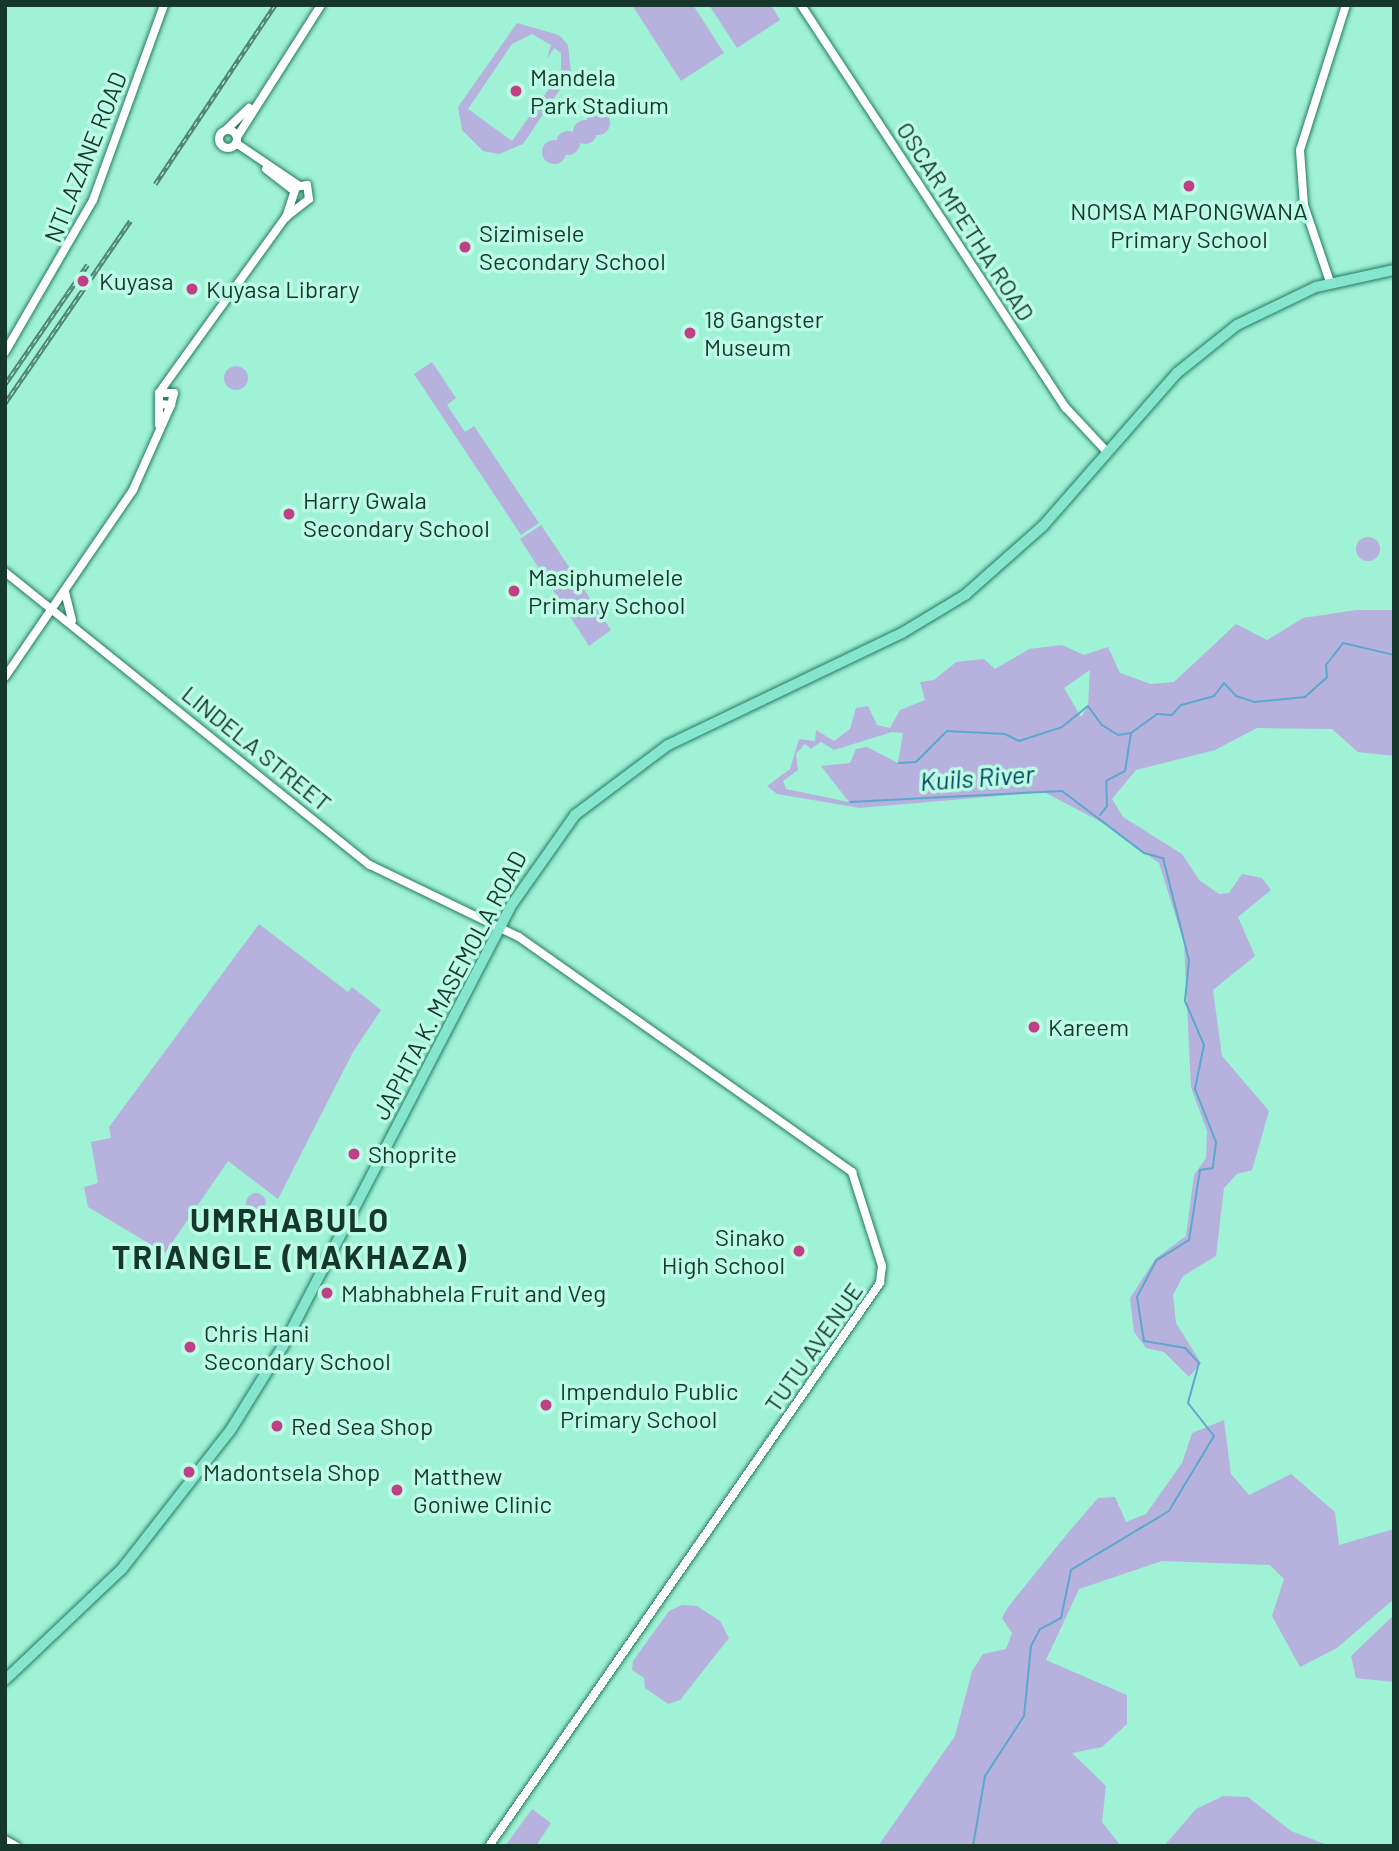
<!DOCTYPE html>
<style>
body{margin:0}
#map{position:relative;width:1399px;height:1851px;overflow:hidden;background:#a0f2d6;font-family:Barlow,sans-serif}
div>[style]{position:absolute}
.green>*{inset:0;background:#b6b1dd}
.round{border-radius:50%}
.stream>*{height:2px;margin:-1px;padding:0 1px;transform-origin:1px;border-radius:1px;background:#5ca8cd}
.roads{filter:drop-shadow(0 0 2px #247a62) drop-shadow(0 0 2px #247a62)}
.minor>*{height:8px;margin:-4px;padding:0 4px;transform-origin:4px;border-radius:4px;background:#fff}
.minor>.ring{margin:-4px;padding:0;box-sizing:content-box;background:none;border:8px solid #fff;border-radius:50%}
.major>*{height:10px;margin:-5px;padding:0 5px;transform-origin:5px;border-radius:5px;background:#86e6cd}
.rail>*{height:4.5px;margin-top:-2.25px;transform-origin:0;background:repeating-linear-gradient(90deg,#bcfce5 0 5px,#518775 0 10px);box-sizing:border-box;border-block:2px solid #518775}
.dots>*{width:19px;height:19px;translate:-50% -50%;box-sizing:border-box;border:4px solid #bcfce5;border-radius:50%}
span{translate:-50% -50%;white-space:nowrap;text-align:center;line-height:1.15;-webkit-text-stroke:7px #bcfce5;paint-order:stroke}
.poi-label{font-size:24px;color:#15372c}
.left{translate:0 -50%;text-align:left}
.right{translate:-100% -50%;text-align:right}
.street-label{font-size:24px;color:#15372c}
.water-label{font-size:26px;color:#01465f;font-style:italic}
.district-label{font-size:32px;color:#15372c;font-weight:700;letter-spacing:2px}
.frame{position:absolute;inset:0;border:7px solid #15372c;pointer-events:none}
</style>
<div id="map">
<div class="green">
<i style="clip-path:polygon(632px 5px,693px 5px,724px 53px,681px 81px)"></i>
<i style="clip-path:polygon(709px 5px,771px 5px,780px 20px,737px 48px)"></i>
<i style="clip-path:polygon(evenodd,517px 23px,559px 35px,568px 45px,571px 73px,523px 144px,499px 154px,483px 151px,462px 130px,458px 107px,517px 23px,532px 34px,551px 45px,547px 59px,554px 48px,561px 53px,561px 72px,512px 141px,468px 109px,512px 44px,532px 34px)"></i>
<i class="round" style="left:586px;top:111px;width:24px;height:24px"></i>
<i class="round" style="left:573px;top:120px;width:24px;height:24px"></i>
<i class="round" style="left:556px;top:131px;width:24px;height:24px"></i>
<i class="round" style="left:542px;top:140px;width:24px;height:24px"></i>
<i style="clip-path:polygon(432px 362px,456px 398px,447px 405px,465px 432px,474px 426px,539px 523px,521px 535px,414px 374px)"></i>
<i class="round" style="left:224px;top:366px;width:24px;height:24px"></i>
<i style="clip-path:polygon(541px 525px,611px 630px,589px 646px,520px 539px)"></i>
<i class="round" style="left:1356px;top:537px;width:24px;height:24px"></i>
<i style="clip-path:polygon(evenodd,1356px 610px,1394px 610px,1394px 756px,1358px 752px,1332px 729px,1257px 728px,1215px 750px,1136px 770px,1112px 799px,1123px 817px,1182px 854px,1199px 880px,1219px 894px,1229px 893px,1242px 874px,1262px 878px,1271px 890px,1238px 917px,1255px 956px,1213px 990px,1222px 1056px,1269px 1111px,1252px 1170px,1237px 1174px,1224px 1188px,1216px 1256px,1183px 1276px,1173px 1295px,1176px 1323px,1201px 1363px,1189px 1377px,1164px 1352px,1146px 1348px,1134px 1332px,1130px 1298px,1156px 1258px,1186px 1236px,1194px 1175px,1206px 1158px,1207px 1131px,1191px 1087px,1184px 943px,1159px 863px,1105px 824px,1044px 792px,860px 808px,777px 794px,767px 786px,790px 769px,799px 739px,815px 741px,816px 730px,834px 741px,850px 729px,856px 708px,868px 706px,877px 725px,890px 728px,900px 710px,925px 700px,920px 682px,934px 680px,956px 662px,984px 659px,995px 669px,1029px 649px,1062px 645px,1084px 655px,1108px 647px,1120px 673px,1151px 684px,1174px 682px,1236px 624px,1267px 640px,1303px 618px,1356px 610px,1090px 670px,1088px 706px,1081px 717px,1064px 688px,1090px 670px,1356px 610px,892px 732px,903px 733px,898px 763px,867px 747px,856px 749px,850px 763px,821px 766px,849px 802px,786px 789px,783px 781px,798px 770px,796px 754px,805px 744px,811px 749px,821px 742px,834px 750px,892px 732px)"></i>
<i style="clip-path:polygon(259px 924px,348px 992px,352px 987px,381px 1010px,353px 1052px,278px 1199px,228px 1161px,165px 1253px,88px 1207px,84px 1187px,98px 1183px,91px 1142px,111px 1138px,109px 1127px)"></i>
<i class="round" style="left:246px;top:1193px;width:20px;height:20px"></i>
<i class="round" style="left:237px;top:1205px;width:20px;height:20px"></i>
<i style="clip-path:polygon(1224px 1420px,1231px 1474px,1249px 1495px,1291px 1474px,1335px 1512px,1339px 1545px,1394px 1529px,1394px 1599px,1337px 1648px,1300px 1667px,1272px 1616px,1284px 1579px,1270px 1565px,1162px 1561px,1079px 1589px,1046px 1660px,1127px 1695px,1127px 1724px,1102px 1747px,1072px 1753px,1106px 1786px,1102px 1822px,1121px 1846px,878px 1846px,955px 1736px,972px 1671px,983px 1654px,1006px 1649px,1012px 1633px,1002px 1618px,1008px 1607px,1067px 1534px,1098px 1498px,1115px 1497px,1126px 1522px,1146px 1514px,1182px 1463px,1192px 1433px)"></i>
<i style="clip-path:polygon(682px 1605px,697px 1606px,720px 1621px,729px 1638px,680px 1700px,668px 1704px,645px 1688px,644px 1678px,632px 1670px,633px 1661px,669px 1611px)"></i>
<i style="clip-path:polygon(1394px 1615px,1394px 1682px,1356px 1678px,1351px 1656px)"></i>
<i style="clip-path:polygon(1223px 1796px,1248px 1797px,1291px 1831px,1330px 1846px,1164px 1846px,1196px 1809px)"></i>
<i style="clip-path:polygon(532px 1809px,551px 1823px,536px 1846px,505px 1846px)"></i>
</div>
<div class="stream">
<i style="left:899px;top:763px;width:17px;rotate:-3deg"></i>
<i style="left:916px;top:762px;width:44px;rotate:-45deg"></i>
<i style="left:947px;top:731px;width:58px;rotate:3deg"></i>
<i style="left:1005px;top:734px;width:16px;rotate:27deg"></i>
<i style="left:1019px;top:741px;width:45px;rotate:-18deg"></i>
<i style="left:1062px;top:727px;width:33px;rotate:-39deg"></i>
<i style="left:1088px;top:706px;width:24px;rotate:54deg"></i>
<i style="left:1102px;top:725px;width:19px;rotate:32deg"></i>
<i style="left:1118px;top:735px;width:13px;rotate:-9deg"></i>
<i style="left:1131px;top:733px;width:32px;rotate:-36deg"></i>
<i style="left:1157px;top:714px;width:15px;rotate:4deg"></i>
<i style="left:1172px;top:715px;width:13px;rotate:-48deg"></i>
<i style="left:1181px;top:705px;width:34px;rotate:-15deg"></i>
<i style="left:1214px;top:696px;width:16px;rotate:-52deg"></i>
<i style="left:1224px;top:683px;width:18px;rotate:47deg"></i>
<i style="left:1236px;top:696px;width:19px;rotate:18deg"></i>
<i style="left:1254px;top:702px;width:51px;rotate:-5.6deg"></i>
<i style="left:1305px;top:697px;width:30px;rotate:-42deg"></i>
<i style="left:1327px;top:677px;width:12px;rotate:-95deg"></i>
<i style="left:1326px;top:665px;width:28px;rotate:-52deg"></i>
<i style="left:1343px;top:643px;width:52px;rotate:13.2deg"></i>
<i style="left:850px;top:802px;width:212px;rotate:-3deg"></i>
<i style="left:1062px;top:791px;width:103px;rotate:37.1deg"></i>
<i style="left:1144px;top:853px;width:20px;rotate:15deg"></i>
<i style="left:1163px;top:858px;width:105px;rotate:75.7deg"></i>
<i style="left:1189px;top:960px;width:41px;rotate:95.6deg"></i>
<i style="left:1185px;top:1001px;width:48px;rotate:66.6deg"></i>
<i style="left:1204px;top:1045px;width:45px;rotate:101.6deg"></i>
<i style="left:1195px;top:1089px;width:57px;rotate:68.4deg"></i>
<i style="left:1216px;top:1142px;width:26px;rotate:97deg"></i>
<i style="left:1213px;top:1168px;width:13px;rotate:171deg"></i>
<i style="left:1200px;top:1170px;width:71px;rotate:98.9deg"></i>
<i style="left:1189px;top:1240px;width:39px;rotate:148deg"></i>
<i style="left:1156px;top:1261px;width:41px;rotate:117.8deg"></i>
<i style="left:1137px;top:1297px;width:45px;rotate:81deg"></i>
<i style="left:1144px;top:1341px;width:42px;rotate:9.7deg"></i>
<i style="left:1185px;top:1348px;width:21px;rotate:47deg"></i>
<i style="left:1199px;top:1363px;width:41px;rotate:105.4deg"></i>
<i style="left:1188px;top:1403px;width:42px;rotate:51.8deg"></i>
<i style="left:1214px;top:1436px;width:87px;rotate:121deg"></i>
<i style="left:1169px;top:1511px;width:114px;rotate:149deg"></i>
<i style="left:1071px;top:1570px;width:49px;rotate:101.8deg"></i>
<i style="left:1061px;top:1618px;width:24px;rotate:152deg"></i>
<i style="left:1040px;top:1629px;width:19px;rotate:118deg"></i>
<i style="left:1031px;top:1646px;width:70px;rotate:95.7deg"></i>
<i style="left:1024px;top:1716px;width:72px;rotate:123deg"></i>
<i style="left:985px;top:1776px;width:71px;rotate:99.7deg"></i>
<i style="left:1100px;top:815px;width:11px;rotate:-52deg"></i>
<i style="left:1107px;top:806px;width:25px;rotate:-92deg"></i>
<i style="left:1106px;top:781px;width:21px;rotate:-28deg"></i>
<i style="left:1125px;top:771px;width:37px;rotate:-81deg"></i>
</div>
<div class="roads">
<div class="minor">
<i style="left:801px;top:5px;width:482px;rotate:56.7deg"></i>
<i style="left:1066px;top:408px;width:60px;rotate:47deg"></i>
<i style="left:226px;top:130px;width:32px;rotate:-44deg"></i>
<i class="ring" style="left:219px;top:130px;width:10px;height:10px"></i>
<i style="left:237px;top:137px;width:156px;rotate:-57.5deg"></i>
<i style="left:236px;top:143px;width:75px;rotate:34.1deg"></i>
<i style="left:266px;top:169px;width:36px;rotate:38deg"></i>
<i style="left:1330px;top:282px;width:81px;rotate:-108.7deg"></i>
<i style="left:1304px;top:205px;width:55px;rotate:-94.2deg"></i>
<i style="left:1300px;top:150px;width:152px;rotate:-72.4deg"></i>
<i style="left:5px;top:352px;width:176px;rotate:-59.9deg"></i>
<i style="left:93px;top:200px;width:208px;rotate:-70deg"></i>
<i style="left:161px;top:390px;width:213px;rotate:-54.2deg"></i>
<i style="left:286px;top:217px;width:29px;rotate:-38deg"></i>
<i style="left:309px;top:199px;width:14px;rotate:-98deg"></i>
<i style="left:307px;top:185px;width:11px;rotate:170deg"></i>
<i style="left:296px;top:187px;width:32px;rotate:108deg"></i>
<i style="left:159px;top:425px;width:32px;rotate:-90deg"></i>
<i style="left:159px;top:393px;width:15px"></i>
<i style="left:174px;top:393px;width:12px;rotate:104deg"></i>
<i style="left:171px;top:405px;width:11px;rotate:-175deg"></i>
<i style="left:5px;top:572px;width:468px;rotate:38.8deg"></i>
<i style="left:370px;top:865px;width:165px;rotate:25.8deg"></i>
<i style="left:519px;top:937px;width:408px;rotate:35.2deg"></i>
<i style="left:852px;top:1172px;width:99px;rotate:72.3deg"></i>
<i style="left:882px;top:1266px;width:17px;rotate:97deg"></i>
<i style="left:880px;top:1283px;width:685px;rotate:124.78deg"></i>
<i style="left:65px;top:592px;width:29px;rotate:76deg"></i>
<i style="left:5px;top:677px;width:227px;rotate:-55.6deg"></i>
<i style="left:133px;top:490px;width:93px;rotate:-65.9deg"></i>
<i style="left:5px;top:1840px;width:13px;rotate:29deg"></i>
</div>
<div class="major">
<i style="left:5px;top:1680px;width:161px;rotate:-43.5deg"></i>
<i style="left:122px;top:1569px;width:175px;rotate:-52deg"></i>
<i style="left:230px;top:1431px;width:100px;rotate:-58.1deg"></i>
<i style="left:283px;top:1346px;width:499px;rotate:-62.6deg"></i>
<i style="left:513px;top:903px;width:108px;rotate:-54.8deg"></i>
<i style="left:575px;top:815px;width:116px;rotate:-37deg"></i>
<i style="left:668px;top:745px;width:259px;rotate:-25.6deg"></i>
<i style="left:902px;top:633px;width:74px;rotate:-31.1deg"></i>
<i style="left:965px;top:595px;width:104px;rotate:-41.5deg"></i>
<i style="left:1043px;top:526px;width:203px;rotate:-48.8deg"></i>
<i style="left:1177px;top:373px;width:77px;rotate:-38.7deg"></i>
<i style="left:1237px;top:325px;width:88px;rotate:-25.7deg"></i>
<i style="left:1316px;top:287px;width:80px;rotate:-12.3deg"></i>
</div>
</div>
<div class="rail">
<i style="left:155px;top:184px;width:216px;rotate:-56.2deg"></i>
<i style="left:5px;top:384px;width:145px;rotate:-55.4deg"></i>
<i style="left:5px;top:403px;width:221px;rotate:-55.5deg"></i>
</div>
<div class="dots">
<i style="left:516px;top:91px;background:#c13f86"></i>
<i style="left:1189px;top:186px;background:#c13f86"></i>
<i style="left:465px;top:247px;background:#c13f86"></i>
<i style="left:83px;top:281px;background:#c13f86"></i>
<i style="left:192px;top:289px;background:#c13f86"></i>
<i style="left:690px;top:333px;background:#c13f86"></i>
<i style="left:289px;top:514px;background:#c13f86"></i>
<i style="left:514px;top:591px;background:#c13f86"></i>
<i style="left:1034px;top:1027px;background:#c13f86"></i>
<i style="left:354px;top:1154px;background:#c13f86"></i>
<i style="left:799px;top:1251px;background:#c13f86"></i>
<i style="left:327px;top:1293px;background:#c13f86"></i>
<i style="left:190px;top:1347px;background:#c13f86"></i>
<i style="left:546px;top:1405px;background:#c13f86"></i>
<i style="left:277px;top:1426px;background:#c13f86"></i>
<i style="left:189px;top:1472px;background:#c13f86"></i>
<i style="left:397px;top:1490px;background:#c13f86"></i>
</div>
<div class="poi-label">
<span class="left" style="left:530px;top:91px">Mandela<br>Park Stadium</span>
<span style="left:1189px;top:225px">NOMSA MAPONGWANA<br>Primary School</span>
<span class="left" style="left:479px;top:247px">Sizimisele<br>Secondary School</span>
<span class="left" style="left:99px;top:281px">Kuyasa</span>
<span class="left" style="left:206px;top:289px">Kuyasa Library</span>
<span class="left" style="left:704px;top:333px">18 Gangster<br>Museum</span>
<span class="left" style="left:303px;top:514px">Harry Gwala<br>Secondary School</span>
<span class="left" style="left:528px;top:591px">Masiphumelele<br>Primary School</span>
<span class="left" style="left:1048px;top:1027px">Kareem</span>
<span class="left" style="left:368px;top:1154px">Shoprite</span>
<span class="right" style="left:785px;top:1251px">Sinako<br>High School</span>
<span class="left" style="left:341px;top:1293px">Mabhabhela Fruit and Veg</span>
<span class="left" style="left:204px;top:1347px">Chris Hani<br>Secondary School</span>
<span class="left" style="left:560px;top:1405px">Impendulo Public<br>Primary School</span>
<span class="left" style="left:291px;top:1426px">Red Sea Shop</span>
<span class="left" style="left:203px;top:1472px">Madontsela Shop</span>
<span class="left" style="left:413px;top:1490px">Matthew<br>Goniwe Clinic</span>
</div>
<div class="street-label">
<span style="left:85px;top:157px;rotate:-68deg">NTLAZANE ROAD</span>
<span style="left:966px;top:221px;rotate:57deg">OSCAR MPETHA ROAD</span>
<span style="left:257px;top:748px;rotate:39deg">LINDELA STREET</span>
<span style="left:449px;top:985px;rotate:-62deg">JAPHTA K. MASEMOLA ROAD</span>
<span style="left:813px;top:1347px;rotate:-55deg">TUTU AVENUE</span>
</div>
<div class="water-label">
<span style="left:977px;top:777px;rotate:-4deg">Kuils River</span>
</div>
<div class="district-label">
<span style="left:290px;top:1238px">UMRHABULO<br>TRIANGLE (MAKHAZA)</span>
</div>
<div class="frame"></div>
</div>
